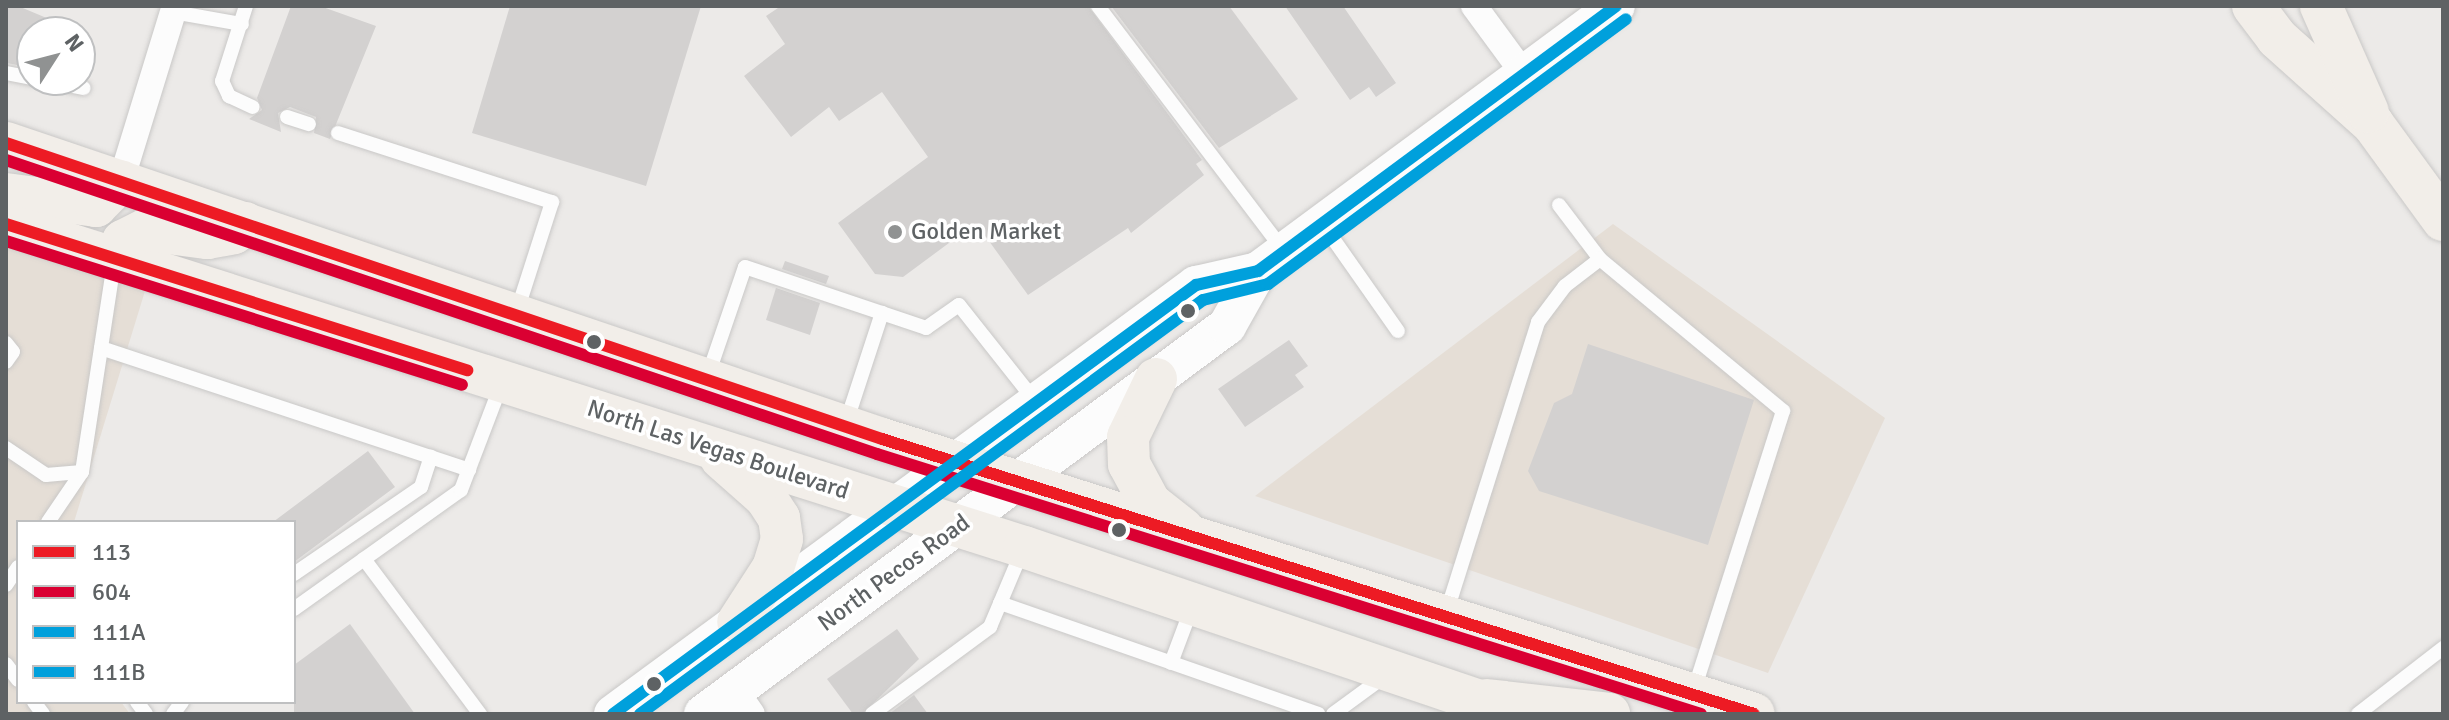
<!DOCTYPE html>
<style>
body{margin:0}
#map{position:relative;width:2449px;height:720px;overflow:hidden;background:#eceae8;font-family:Signika,sans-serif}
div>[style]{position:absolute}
.commercial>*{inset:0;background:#e5ded6}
.building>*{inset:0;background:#d3d1d0}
.roads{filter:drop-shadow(0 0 2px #c9c8c7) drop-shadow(0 0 2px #c9c8c7)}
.lane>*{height:14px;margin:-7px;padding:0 7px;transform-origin:7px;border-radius:7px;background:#fcfcfc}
.street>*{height:26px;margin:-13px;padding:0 13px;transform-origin:13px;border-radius:13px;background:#fcfcfc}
.secondary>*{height:38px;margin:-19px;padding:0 19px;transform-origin:19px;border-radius:19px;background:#fcfcfc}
.primary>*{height:42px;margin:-21px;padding:0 21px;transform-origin:21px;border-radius:21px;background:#f2eee9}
.bus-1>*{height:12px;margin:-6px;padding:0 6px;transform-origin:6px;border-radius:6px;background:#ed1b24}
.bus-2>*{height:12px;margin:-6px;padding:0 6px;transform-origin:6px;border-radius:6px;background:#da0032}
.bus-3>*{height:12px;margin:-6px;padding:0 6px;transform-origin:6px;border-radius:6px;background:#00a0dc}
.bus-4>*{height:12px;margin:-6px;padding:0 6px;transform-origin:6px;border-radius:6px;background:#00a0dc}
.dots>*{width:22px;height:22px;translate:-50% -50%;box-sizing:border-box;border:4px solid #fff;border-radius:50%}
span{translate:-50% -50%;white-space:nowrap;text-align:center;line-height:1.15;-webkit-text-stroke:7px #fff;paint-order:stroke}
.poi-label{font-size:24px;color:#5e6264}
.left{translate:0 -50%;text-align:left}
.street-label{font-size:24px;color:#5e6264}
.frame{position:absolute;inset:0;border:8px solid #5e6264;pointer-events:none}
.legend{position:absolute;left:16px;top:520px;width:280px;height:184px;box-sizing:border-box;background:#fff;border:2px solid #bfc0c1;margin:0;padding:10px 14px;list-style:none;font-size:24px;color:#5e6264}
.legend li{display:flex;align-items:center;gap:16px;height:40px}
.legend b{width:40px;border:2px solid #bfc0c1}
.north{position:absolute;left:16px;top:16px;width:80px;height:80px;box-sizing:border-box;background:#fff;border:2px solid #bfc0c1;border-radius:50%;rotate:54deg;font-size:22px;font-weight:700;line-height:32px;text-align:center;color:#5e6264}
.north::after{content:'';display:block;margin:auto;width:28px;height:36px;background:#909292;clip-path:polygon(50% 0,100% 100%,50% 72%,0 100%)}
</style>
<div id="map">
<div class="commercial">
<i style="clip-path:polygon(1613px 224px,1885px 418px,1768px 673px,1255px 496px)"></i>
<i style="clip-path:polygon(6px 247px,145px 291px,74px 522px,18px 522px,18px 702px,121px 702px,130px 714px,6px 714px)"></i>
</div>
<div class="building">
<i style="clip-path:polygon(6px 6px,18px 6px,80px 32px,32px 32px,32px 68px,7px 63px)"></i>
<i style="clip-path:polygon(291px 6px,320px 6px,376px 26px,330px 139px,314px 133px,316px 117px,290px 107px,278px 113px,281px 132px,249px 119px,262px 110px,257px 98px)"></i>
<i style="clip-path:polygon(510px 6px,701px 6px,646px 186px,472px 133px)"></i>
<i style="clip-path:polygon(781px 6px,1088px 6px,1202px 160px,1196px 164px,1204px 175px,1131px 233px,1128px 228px,1028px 295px,976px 223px,903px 277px,875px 274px,838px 223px,928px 157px,882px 92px,839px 121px,829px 107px,791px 137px,744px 76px,785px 44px,766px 16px)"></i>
<i style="clip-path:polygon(1111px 6px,1229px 6px,1298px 99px,1219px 148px)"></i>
<i style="clip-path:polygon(1285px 6px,1343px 6px,1396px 83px,1376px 97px,1369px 87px,1350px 100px)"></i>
<i style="clip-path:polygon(785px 261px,829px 276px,826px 284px,782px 269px)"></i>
<i style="clip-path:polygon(776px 288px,820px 303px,810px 335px,766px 320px)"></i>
<i style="clip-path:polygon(1289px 340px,1308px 366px,1295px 375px,1304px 387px,1245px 427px,1218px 389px)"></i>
<i style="clip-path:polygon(1588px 344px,1754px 400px,1708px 545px,1539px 491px,1528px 471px,1554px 403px,1572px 394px)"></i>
<i style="clip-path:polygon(368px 451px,395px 487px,294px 562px,294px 522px,273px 522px)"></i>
<i style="clip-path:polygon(350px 624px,415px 714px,294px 714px,294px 665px)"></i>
<i style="clip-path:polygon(897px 629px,919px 659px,862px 714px,853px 714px,827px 679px)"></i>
<i style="clip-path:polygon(914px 695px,928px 714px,889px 714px)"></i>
</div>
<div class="roads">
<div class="lane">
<i style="left:246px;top:6px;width:79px;rotate:107.7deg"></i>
<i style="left:222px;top:81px;width:17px;rotate:65deg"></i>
<i style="left:229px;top:96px;width:26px;rotate:25deg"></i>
<i style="left:1098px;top:6px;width:308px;rotate:52.8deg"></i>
<i style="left:173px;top:12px;width:70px;rotate:9.9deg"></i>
<i style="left:6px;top:73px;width:79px;rotate:10.9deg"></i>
<i style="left:287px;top:117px;width:23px;rotate:18deg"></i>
<i style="left:338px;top:133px;width:225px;rotate:17.9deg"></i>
<i style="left:552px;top:202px;width:118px;rotate:107.8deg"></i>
<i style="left:1559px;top:205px;width:68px;rotate:52.8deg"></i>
<i style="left:1600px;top:259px;width:238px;rotate:39.7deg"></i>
<i style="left:1783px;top:411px;width:293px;rotate:107.7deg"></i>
<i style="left:1322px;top:223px;width:132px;rotate:54.9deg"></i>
<i style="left:6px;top:343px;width:11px;rotate:52deg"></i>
<i style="left:13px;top:352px;width:12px;rotate:125deg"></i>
<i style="left:101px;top:348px;width:388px;rotate:18.3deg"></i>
<i style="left:707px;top:378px;width:117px;rotate:-71.1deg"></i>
<i style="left:745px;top:267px;width:191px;rotate:18.6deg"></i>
<i style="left:926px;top:328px;width:40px;rotate:-34.9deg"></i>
<i style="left:959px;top:305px;width:122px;rotate:51.6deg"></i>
<i style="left:846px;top:423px;width:116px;rotate:-71.9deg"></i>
<i style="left:6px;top:448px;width:48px;rotate:34deg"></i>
<i style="left:46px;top:475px;width:36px;rotate:-5deg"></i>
<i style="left:48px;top:522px;width:60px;rotate:-55.8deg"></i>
<i style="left:82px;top:472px;width:210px;rotate:-81.3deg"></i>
<i style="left:364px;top:559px;width:194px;rotate:53.2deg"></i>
<i style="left:294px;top:574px;width:154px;rotate:-34.4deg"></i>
<i style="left:421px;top:487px;width:32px;rotate:-72deg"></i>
<i style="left:6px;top:585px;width:22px;rotate:-56deg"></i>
<i style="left:1000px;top:603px;width:337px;rotate:19.2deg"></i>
<i style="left:294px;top:609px;width:205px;rotate:-35.5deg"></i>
<i style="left:461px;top:490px;width:112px;rotate:-69.1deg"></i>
<i style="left:1446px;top:614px;width:306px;rotate:-72.5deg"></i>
<i style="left:1538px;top:322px;width:45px;rotate:-53.1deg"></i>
<i style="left:1565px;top:286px;width:44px;rotate:-37.6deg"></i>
<i style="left:1171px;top:663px;width:60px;rotate:-69.4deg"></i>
<i style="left:6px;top:664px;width:20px;rotate:53deg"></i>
<i style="left:34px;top:702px;width:15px;rotate:53deg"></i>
<i style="left:137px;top:702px;width:15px;rotate:53deg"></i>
<i style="left:173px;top:714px;width:15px;rotate:-53deg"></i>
<i style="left:872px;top:714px;width:147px;rotate:-36.4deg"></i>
<i style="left:990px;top:627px;width:85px;rotate:-67.1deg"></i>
<i style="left:1333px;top:714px;width:64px;rotate:-36.2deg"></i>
<i style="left:2358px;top:714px;width:108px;rotate:-37.8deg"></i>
</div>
<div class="street">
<i style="left:1474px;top:6px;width:84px;rotate:53.7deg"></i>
<i style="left:121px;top:181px;width:183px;rotate:-72.9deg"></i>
<i style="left:735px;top:690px;width:29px;rotate:55deg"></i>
</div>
<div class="secondary">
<i style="left:613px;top:714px;width:724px;rotate:-36.35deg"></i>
<i style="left:1196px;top:285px;width:64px;rotate:-12.7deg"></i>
<i style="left:1258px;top:271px;width:445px;rotate:-36.5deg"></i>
<i style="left:703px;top:714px;width:652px;rotate:-36.52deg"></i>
<i style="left:1227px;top:326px;width:63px;rotate:-60.6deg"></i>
</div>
<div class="primary">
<i style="left:2253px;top:6px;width:40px;rotate:53deg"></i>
<i style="left:2277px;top:38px;width:129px;rotate:41.9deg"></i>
<i style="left:2373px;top:124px;width:119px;rotate:53.9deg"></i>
<i style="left:2321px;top:6px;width:116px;rotate:66.1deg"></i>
<i style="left:6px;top:143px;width:925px;rotate:18.67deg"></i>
<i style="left:882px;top:439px;width:914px;rotate:17.5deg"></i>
<i style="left:6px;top:194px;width:91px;rotate:7.6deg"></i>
<i style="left:96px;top:206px;width:35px;rotate:-45deg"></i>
<i style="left:6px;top:224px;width:1068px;rotate:17.6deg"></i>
<i style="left:1024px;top:547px;width:521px;rotate:18.68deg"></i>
<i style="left:115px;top:260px;width:21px;rotate:-67deg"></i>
<i style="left:123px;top:241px;width:25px;rotate:-27deg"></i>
<i style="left:145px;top:230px;width:63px;rotate:7.4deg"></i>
<i style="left:207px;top:238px;width:27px;rotate:-10deg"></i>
<i style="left:234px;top:233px;width:15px;rotate:-42deg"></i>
<i style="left:1156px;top:379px;width:64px;rotate:115.8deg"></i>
<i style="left:1128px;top:437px;width:27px;rotate:88deg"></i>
<i style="left:1129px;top:464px;width:44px;rotate:61.7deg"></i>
<i style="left:1150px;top:503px;width:42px;rotate:38.2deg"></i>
<i style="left:721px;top:458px;width:60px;rotate:41.6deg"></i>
<i style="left:766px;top:498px;width:24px;rotate:57deg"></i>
<i style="left:779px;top:518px;width:21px;rotate:82deg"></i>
<i style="left:782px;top:539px;width:30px;rotate:107deg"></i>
<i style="left:773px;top:568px;width:64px;rotate:122.9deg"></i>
<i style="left:1487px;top:700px;width:123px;rotate:6.5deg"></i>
</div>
</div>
<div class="bus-1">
<i style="left:6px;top:143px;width:925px;rotate:18.67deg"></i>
<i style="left:882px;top:439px;width:914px;rotate:17.5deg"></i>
<i style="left:6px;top:224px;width:484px;rotate:17.6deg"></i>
</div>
<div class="bus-2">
<i style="left:6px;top:160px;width:919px;rotate:18.65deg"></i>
<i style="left:877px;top:454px;width:864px;rotate:17.51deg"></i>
<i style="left:6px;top:241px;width:478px;rotate:17.5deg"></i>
</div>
<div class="bus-3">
<i style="left:613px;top:714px;width:724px;rotate:-36.35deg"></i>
<i style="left:1196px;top:285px;width:64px;rotate:-12.7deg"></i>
<i style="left:1258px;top:271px;width:445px;rotate:-36.5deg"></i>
</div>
<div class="bus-4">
<i style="left:640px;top:714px;width:699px;rotate:-36.33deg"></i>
<i style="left:1203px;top:300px;width:67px;rotate:-13.8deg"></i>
<i style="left:1268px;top:284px;width:445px;rotate:-36.5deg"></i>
</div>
<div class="dots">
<i style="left:895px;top:232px;background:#909292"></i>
<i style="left:1188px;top:311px;background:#5e6264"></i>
<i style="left:594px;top:342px;background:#5e6264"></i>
<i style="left:1119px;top:530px;background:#5e6264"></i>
<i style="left:654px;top:684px;background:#5e6264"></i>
</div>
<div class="poi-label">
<span class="left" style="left:911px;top:232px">Golden Market</span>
</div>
<div class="street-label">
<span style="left:718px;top:450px;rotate:18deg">North Las Vegas Boulevard</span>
<span style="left:894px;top:573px;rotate:-36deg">North Pecos Road</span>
</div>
<div class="frame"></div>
<ul class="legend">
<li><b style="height:10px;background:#ed1b24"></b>113</li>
<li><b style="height:10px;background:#da0032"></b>604</li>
<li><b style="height:10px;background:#00a0dc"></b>111A</li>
<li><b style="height:10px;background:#00a0dc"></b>111B</li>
</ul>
<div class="north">N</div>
</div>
